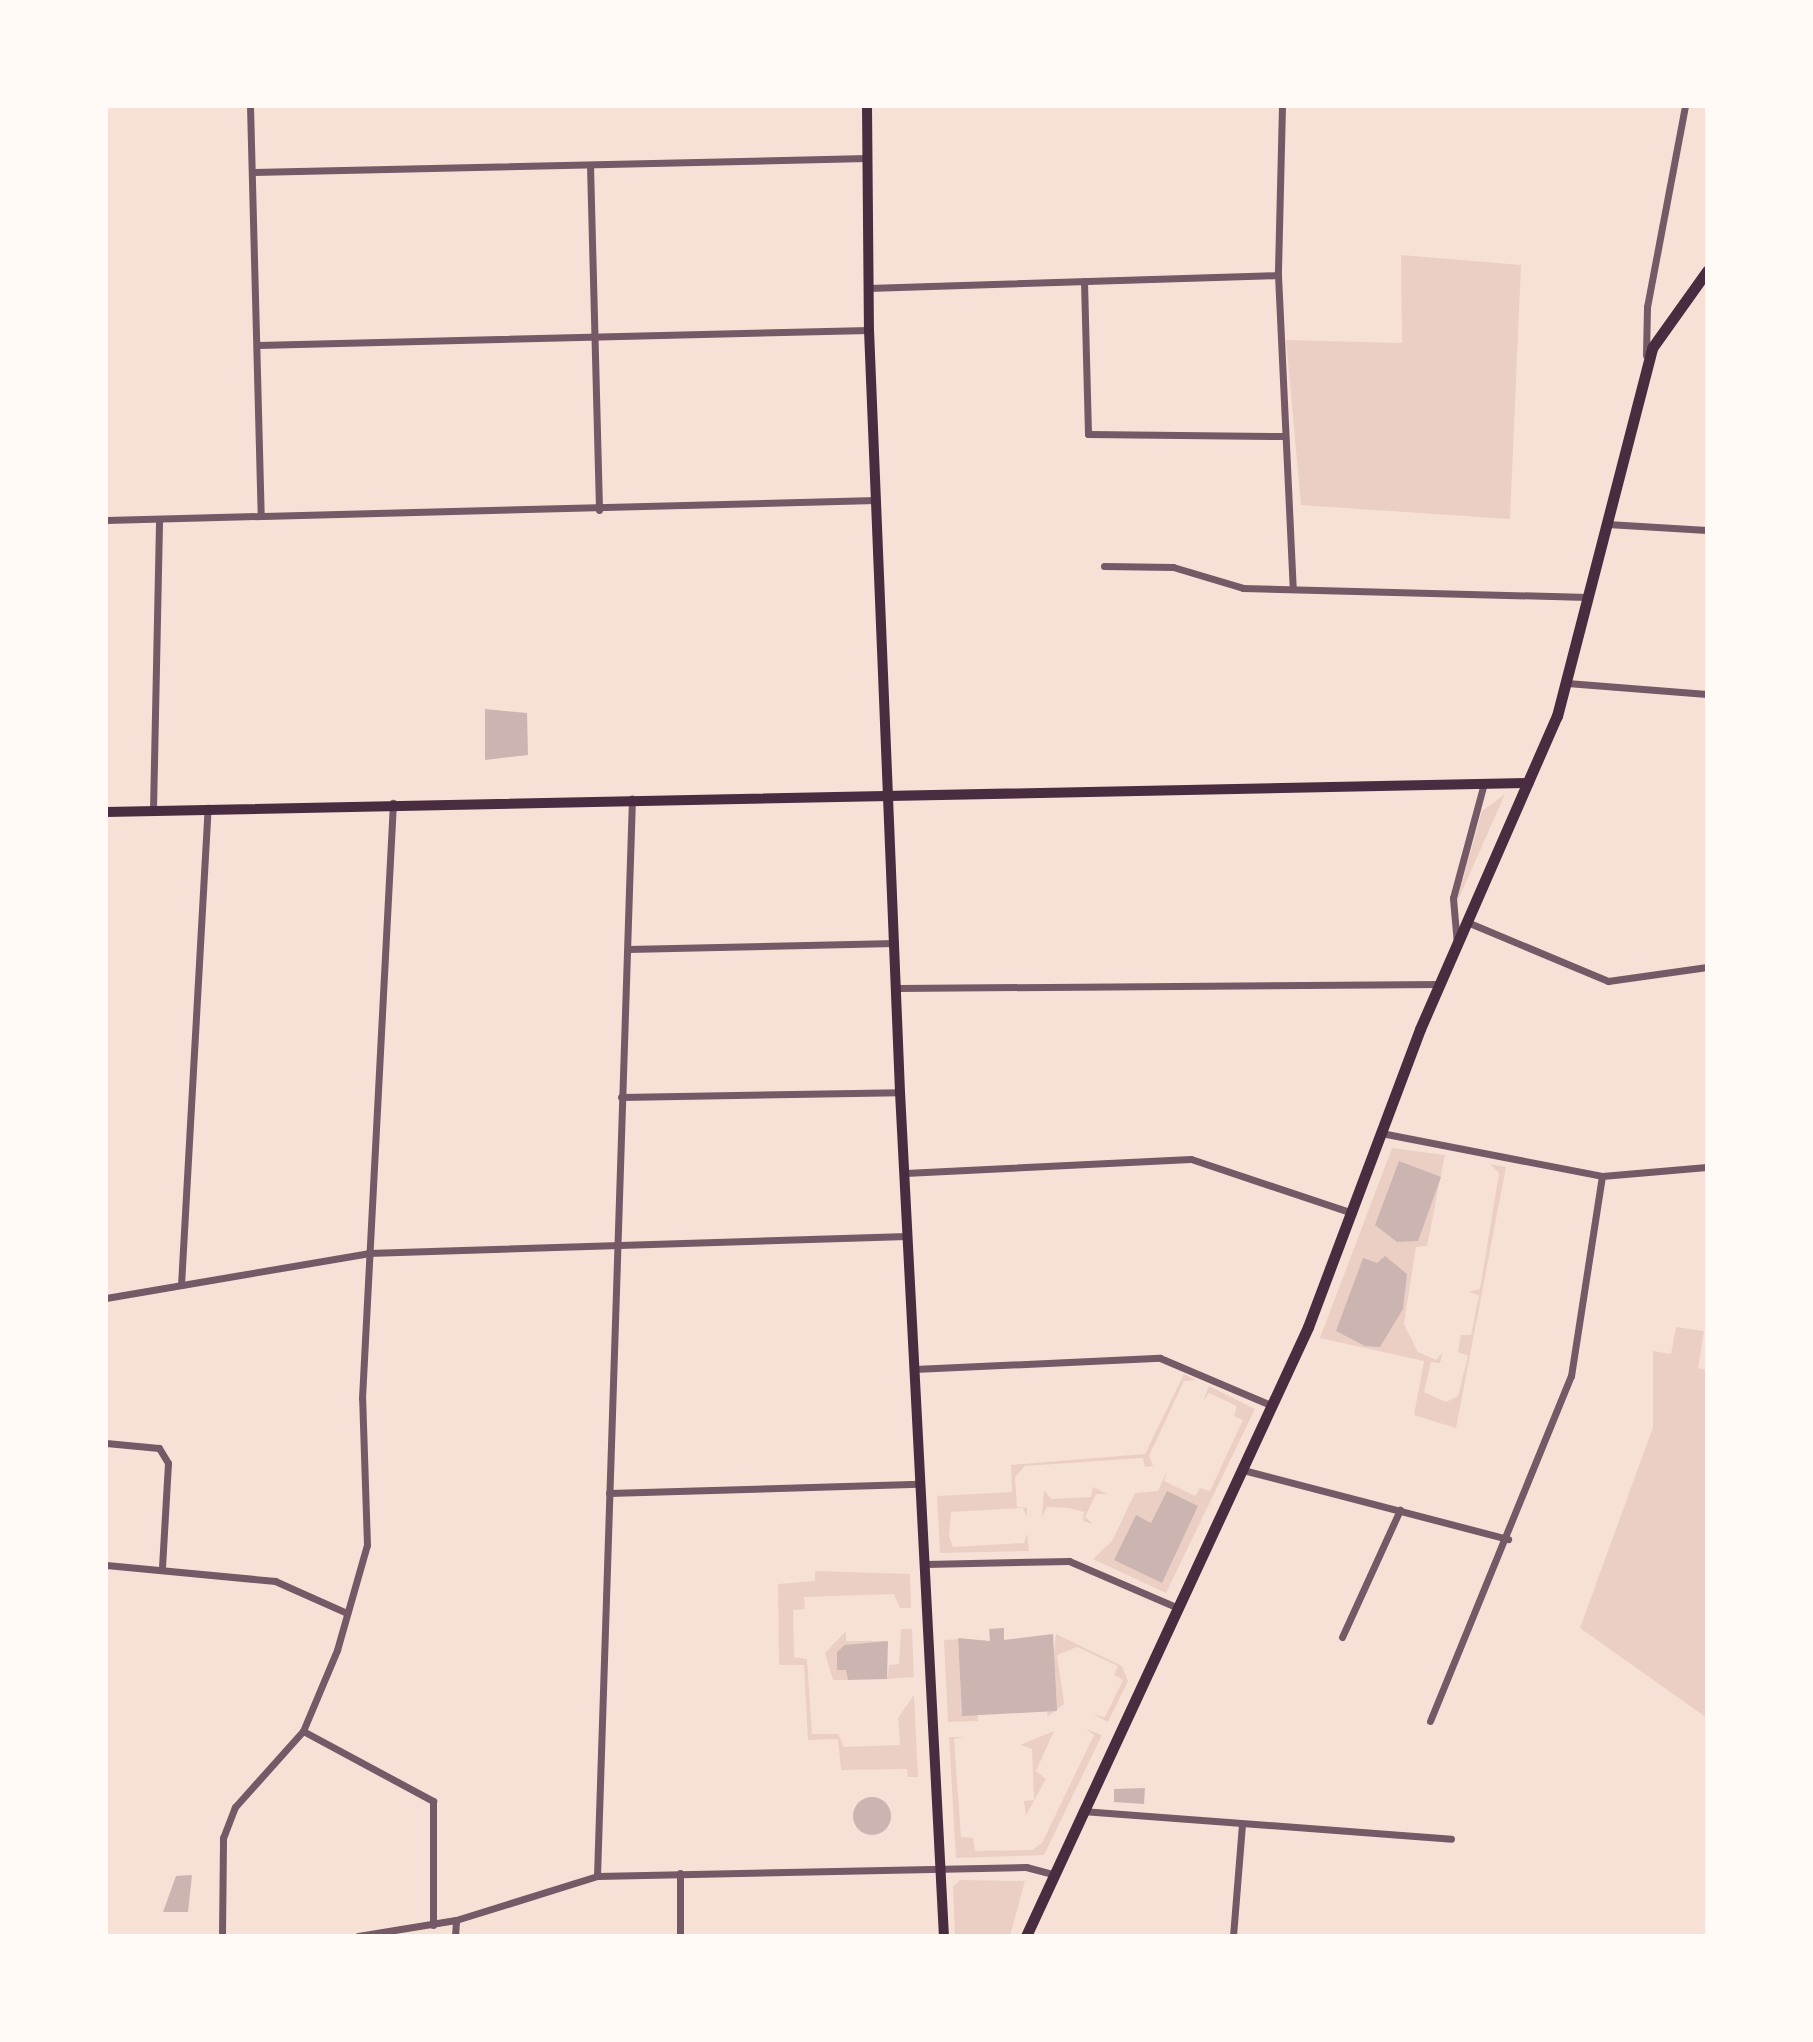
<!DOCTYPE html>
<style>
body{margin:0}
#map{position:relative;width:1813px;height:2042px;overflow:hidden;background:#f7e1d7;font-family:"Titillium Web",sans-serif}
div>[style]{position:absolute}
.green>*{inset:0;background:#ebcfc5}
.building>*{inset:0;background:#ccb4b1}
.round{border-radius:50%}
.minor>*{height:7px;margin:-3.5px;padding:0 3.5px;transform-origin:3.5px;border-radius:3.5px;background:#755966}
.secondary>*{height:10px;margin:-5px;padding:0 5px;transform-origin:5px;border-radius:5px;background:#4a2c40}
.primary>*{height:11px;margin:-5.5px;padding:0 5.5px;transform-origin:5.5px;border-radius:5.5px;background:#4a2c40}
span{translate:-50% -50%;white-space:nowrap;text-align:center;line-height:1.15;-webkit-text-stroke:7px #fffaf5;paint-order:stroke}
.frame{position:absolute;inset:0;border:108px solid #fffaf5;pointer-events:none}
</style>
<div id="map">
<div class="green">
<i style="clip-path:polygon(1401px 255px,1521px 265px,1510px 519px,1301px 505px,1286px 340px,1402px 343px)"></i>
<i style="clip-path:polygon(1505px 794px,1455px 907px,1482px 811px)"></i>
<i style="clip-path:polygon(1392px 1148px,1445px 1155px,1427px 1246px,1416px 1247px,1404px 1324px,1418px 1352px,1436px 1360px,1443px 1352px,1440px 1363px,1431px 1362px,1424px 1392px,1446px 1402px,1458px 1396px,1468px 1356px,1458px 1352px,1461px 1335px,1471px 1335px,1479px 1295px,1468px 1292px,1480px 1289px,1499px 1173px,1490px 1164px,1506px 1167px,1456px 1428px,1414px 1415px,1424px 1361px,1320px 1338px)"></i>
<i style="clip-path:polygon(1676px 1327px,1704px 1331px,1698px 1368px,1707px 1370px,1707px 1718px,1580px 1628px,1653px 1427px,1653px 1351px,1671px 1354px)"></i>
<i style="clip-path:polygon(1184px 1374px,1196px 1380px,1184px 1381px,1149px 1456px,1153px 1466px,1145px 1467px,1143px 1458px,1025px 1466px,1015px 1477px,1017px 1507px,1027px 1508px,1027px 1517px,1023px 1508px,951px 1512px,949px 1536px,953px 1547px,1024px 1543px,1027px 1533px,1029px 1551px,940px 1553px,937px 1496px,1012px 1492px,1011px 1465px,1145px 1454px)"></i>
<i style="clip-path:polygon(1209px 1386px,1255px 1409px,1166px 1593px,1093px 1559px,1112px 1541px,1135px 1493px,1158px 1491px,1167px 1471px,1164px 1481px,1195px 1496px,1200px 1488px,1210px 1491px,1243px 1420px,1234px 1416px,1237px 1406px,1209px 1393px,1203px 1401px)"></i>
<i style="clip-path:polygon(1093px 1487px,1107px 1494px,1096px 1494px,1085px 1517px,1093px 1524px,1083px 1521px,1084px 1512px,1068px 1508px,1047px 1507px,1042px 1517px,1044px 1490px,1051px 1499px,1091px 1497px)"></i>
<i style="clip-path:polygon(815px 1571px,910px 1574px,911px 1608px,900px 1608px,894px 1594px,804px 1597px,805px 1609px,793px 1610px,794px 1657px,807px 1659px,812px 1734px,838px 1734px,844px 1747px,900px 1745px,898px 1718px,914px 1695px,918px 1777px,908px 1777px,907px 1769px,841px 1770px,838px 1739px,808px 1740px,804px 1665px,779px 1665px,778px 1584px,815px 1581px)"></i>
<i style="clip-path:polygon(901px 1629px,912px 1629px,914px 1677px,887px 1679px,889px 1665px,899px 1664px)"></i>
<i style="clip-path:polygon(846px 1631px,846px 1641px,888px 1641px,837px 1652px,837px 1670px,846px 1670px,848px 1680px,833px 1680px,825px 1653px)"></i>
<i style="clip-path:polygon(1056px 1634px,1122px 1666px,1128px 1681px,1108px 1722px,1093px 1714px,1105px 1717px,1123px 1680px,1114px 1675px,1118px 1666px,1077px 1647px,1057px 1655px,1064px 1704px,1047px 1717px)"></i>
<i style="clip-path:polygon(958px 1639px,962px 1715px,978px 1715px,978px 1721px,948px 1722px,944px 1640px)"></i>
<i style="clip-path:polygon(1086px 1729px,1102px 1735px,1044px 1855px,956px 1858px,949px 1737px,964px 1737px,954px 1739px,961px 1837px,973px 1838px,975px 1851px,1032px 1850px,1042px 1843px,1094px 1735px)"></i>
<i style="clip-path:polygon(1054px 1731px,1036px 1771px,1046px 1779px,1026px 1815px,1024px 1801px,1034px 1800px,1032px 1749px,1020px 1745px)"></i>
<i style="clip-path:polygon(960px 1880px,1025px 1881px,1010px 1936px,955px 1936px,953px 1887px)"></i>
</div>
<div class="building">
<i style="clip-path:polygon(485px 709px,527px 713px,528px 755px,485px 760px)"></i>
<i style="clip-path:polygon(1399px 1161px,1441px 1177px,1418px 1241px,1397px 1242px,1375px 1225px)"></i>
<i style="clip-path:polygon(1385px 1256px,1407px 1274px,1403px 1309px,1380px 1347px,1365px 1346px,1336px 1331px,1363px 1258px,1377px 1263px)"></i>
<i style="clip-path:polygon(1167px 1491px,1198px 1506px,1162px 1583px,1114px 1560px,1136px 1515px,1151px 1523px)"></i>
<i style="clip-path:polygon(1004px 1628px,1004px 1640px,1053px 1634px,1057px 1711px,962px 1716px,958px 1638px,990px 1641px,989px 1629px)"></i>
<i style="clip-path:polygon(888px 1641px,887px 1679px,848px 1680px,846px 1670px,837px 1670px,837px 1652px,845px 1645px)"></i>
<i style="clip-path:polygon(1145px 1788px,1144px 1804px,1114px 1802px,1114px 1789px)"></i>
<i class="round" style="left:853px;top:1797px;width:38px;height:38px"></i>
<i style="clip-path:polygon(192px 1875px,188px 1912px,163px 1912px,176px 1876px)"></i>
</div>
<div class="minor">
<i style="left:250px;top:106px;width:410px;rotate:88.5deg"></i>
<i style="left:1282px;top:106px;width:169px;rotate:91.4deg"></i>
<i style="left:1278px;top:275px;width:313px;rotate:87.3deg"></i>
<i style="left:590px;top:165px;width:345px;rotate:88.5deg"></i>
<i style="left:252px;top:172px;width:615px;rotate:-1.3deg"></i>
<i style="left:1084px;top:281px;width:153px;rotate:88.5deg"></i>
<i style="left:1088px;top:434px;width:194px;rotate:0.6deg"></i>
<i style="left:868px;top:288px;width:410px;rotate:-1.8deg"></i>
<i style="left:258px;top:345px;width:611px;rotate:-1.41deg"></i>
<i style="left:1646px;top:355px;width:48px;rotate:-88.8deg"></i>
<i style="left:1647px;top:307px;width:205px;rotate:-79.3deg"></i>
<i style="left:106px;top:520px;width:770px;rotate:-1.49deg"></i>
<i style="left:1607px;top:524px;width:100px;rotate:3.4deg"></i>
<i style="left:1104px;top:566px;width:69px;rotate:0.8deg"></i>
<i style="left:1173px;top:567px;width:73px;rotate:16.7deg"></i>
<i style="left:1243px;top:588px;width:345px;rotate:1.5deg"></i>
<i style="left:1567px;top:683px;width:140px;rotate:4.5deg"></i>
<i style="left:153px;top:810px;width:291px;rotate:-88.8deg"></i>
<i style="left:1467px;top:922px;width:153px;rotate:22.7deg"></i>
<i style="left:1608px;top:981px;width:100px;rotate:-8deg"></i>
<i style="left:1457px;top:944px;width:46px;rotate:-95deg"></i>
<i style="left:1453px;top:898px;width:119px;rotate:-74.9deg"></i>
<i style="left:628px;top:949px;width:267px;rotate:-1.3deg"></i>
<i style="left:897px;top:988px;width:543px;rotate:-0.42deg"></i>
<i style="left:621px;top:1097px;width:279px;rotate:-1deg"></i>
<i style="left:1381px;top:1133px;width:225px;rotate:11deg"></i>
<i style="left:1602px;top:1176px;width:105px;rotate:-4.9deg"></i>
<i style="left:905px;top:1173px;width:286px;rotate:-2.8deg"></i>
<i style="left:1191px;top:1159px;width:170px;rotate:18.5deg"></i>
<i style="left:181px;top:1285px;width:478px;rotate:-86.8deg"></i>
<i style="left:106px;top:1298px;width:266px;rotate:-9.7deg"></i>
<i style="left:368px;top:1253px;width:539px;rotate:-1.81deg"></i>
<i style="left:914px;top:1369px;width:246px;rotate:-2.6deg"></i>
<i style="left:1160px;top:1358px;width:123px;rotate:23deg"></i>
<i style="left:106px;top:1443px;width:53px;rotate:5.4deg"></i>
<i style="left:159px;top:1448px;width:17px;rotate:59deg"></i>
<i style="left:168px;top:1463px;width:103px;rotate:93.3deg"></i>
<i style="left:1243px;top:1470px;width:274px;rotate:14.6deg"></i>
<i style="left:609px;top:1493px;width:311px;rotate:-1.7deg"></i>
<i style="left:925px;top:1564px;width:144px;rotate:-1.2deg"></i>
<i style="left:1069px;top:1561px;width:119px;rotate:23.3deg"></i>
<i style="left:106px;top:1565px;width:170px;rotate:5.4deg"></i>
<i style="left:275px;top:1581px;width:79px;rotate:24deg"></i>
<i style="left:1342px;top:1637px;width:140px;rotate:-65.5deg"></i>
<i style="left:1430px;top:1721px;width:373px;rotate:-67.8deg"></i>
<i style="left:1571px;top:1376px;width:202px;rotate:-81.2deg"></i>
<i style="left:303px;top:1731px;width:148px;rotate:28.3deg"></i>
<i style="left:433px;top:1801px;width:124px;rotate:90deg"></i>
<i style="left:1082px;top:1811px;width:370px;rotate:4.3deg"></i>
<i style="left:597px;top:1876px;width:1078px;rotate:-88.14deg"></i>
<i style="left:222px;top:1936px;width:98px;rotate:-89.4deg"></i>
<i style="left:223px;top:1838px;width:33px;rotate:-69deg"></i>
<i style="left:235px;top:1807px;width:102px;rotate:-48.2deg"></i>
<i style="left:303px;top:1731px;width:88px;rotate:-67.2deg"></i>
<i style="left:337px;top:1650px;width:109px;rotate:-74.1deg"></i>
<i style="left:367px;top:1545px;width:147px;rotate:-91.9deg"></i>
<i style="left:362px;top:1398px;width:596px;rotate:-87.02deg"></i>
<i style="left:358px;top:1936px;width:99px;rotate:-9.3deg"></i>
<i style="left:456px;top:1920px;width:148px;rotate:-17.3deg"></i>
<i style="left:597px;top:1876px;width:429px;rotate:-1.2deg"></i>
<i style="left:1026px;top:1867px;width:27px;rotate:15deg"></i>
<i style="left:455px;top:1936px;width:16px;rotate:-86deg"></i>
<i style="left:680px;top:1936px;width:63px;rotate:-90deg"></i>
<i style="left:1233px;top:1936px;width:112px;rotate:-85.4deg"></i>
</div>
<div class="secondary">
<i style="left:867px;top:106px;width:224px;rotate:89.5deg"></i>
<i style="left:869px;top:330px;width:763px;rotate:87.67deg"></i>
<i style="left:900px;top:1092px;width:845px;rotate:87.02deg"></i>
<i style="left:106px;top:812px;width:1423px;rotate:-1.17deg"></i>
</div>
<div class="primary">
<i style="left:1026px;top:1936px;width:671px;rotate:-65.15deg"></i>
<i style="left:1308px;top:1327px;width:318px;rotate:-69.4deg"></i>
<i style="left:1420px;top:1029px;width:342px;rotate:-66.4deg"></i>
<i style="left:1557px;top:716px;width:380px;rotate:-75.5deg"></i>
<i style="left:1652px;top:348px;width:95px;rotate:-54.5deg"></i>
</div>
<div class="frame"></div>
</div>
